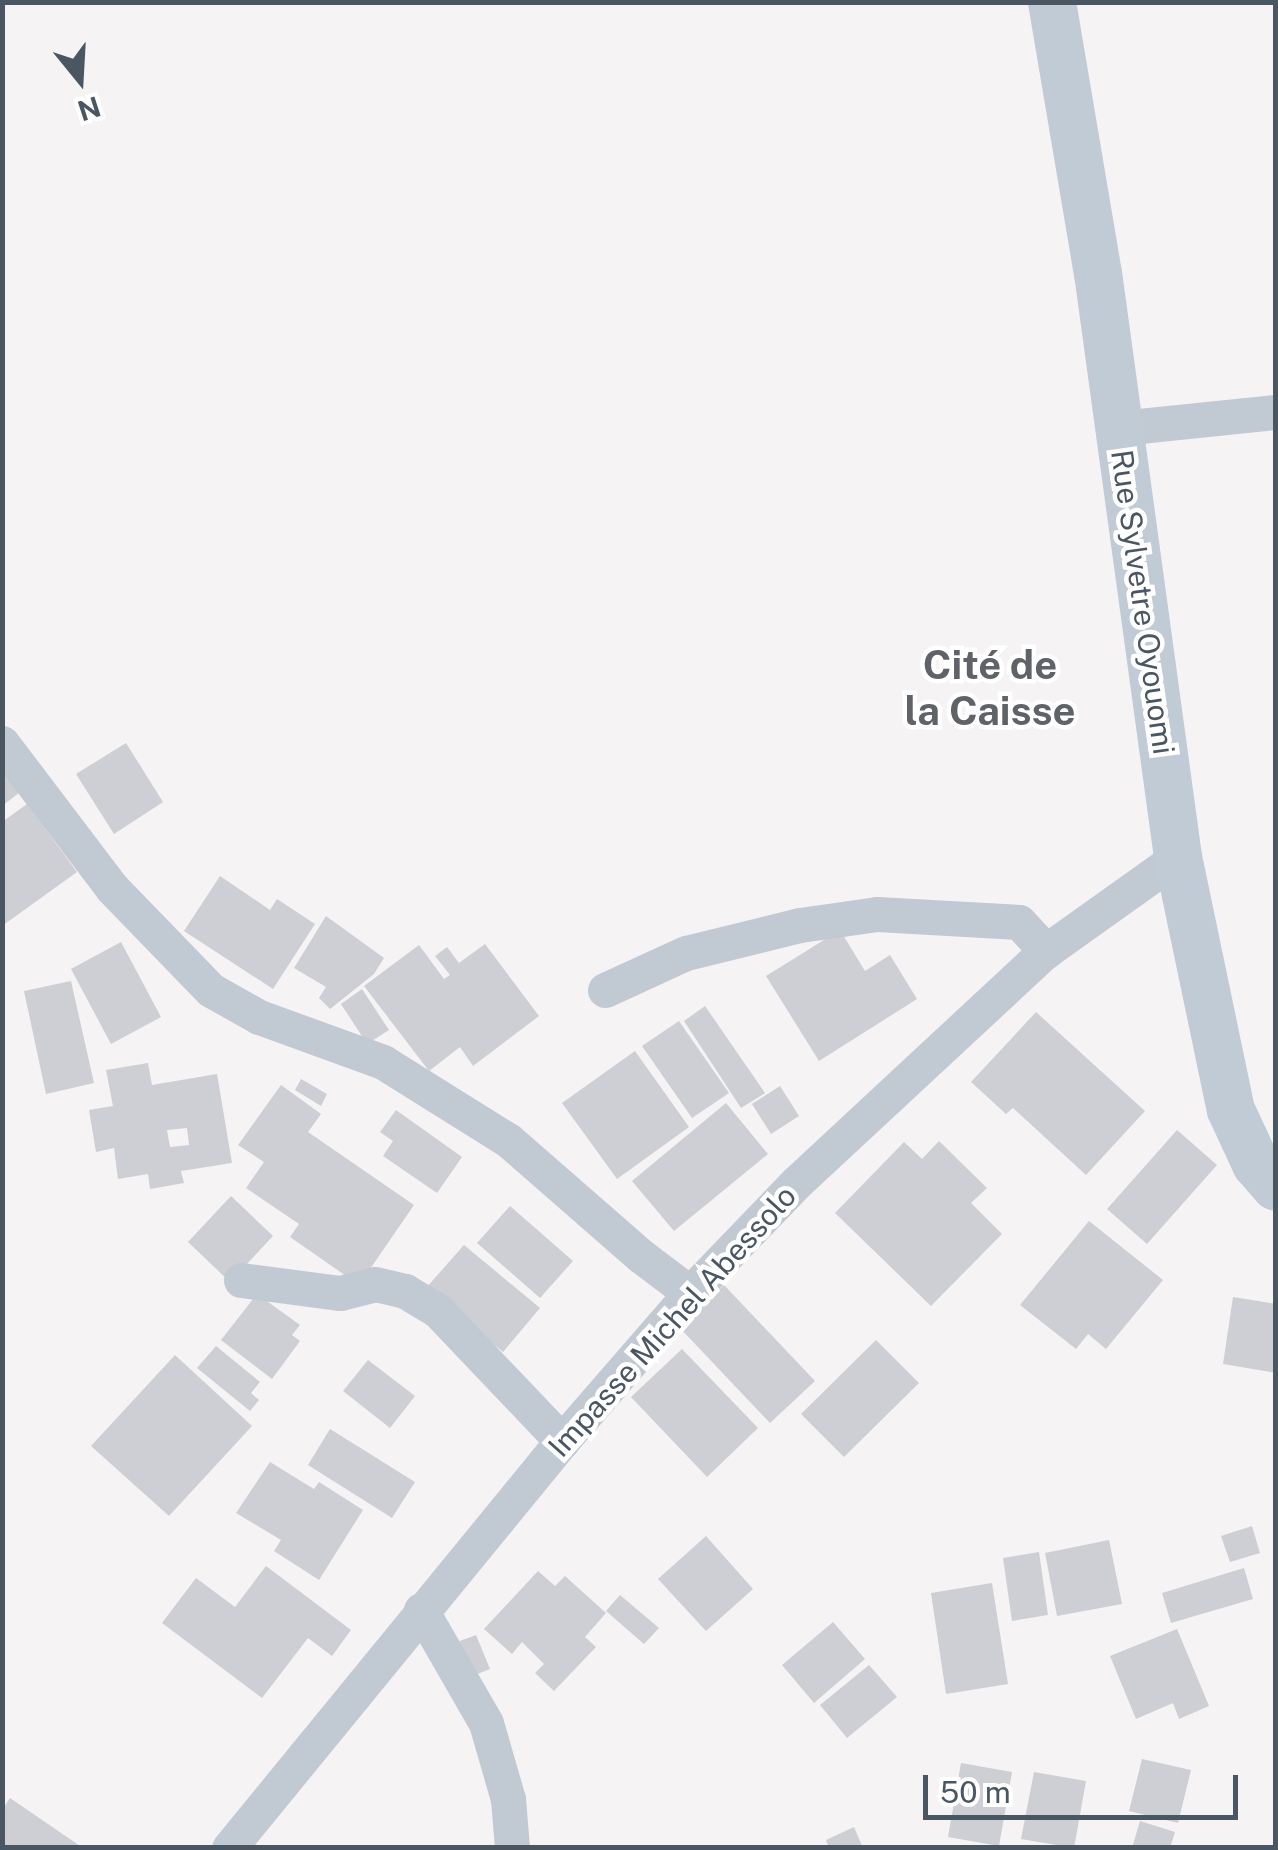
<!DOCTYPE html>
<meta charset="utf-8">
<style>
body{margin:0}
#map{position:relative;width:1278px;height:1850px;overflow:hidden;background:#f5f3f3;font-family:"Public Sans",sans-serif}
div>[style]{position:absolute}
.building>*{inset:0;background:#cdcfd5}
.street>*{height:35px;margin:-17.5px;padding:0 17.5px;transform-origin:17.5px;border-radius:17.5px;background:#c1cad2}
.secondary>*{height:48px;margin:-24px;padding:0 24px;transform-origin:24px;border-radius:24px;background:#c1cbd6}
span{translate:-50% -50%;white-space:nowrap;text-align:center;line-height:1.15;-webkit-text-stroke:9px #fff;paint-order:stroke}
.street-label{font-size:30px;color:#4a5661}
.district-label{font-size:40px;color:#5f6368;font-weight:700}
.frame{position:absolute;inset:0;border:5px solid #4a5661;pointer-events:none}
.north{position:absolute;left:30px;top:30px;width:100px;height:100px;-webkit-text-stroke:8px #fff;paint-order:stroke;rotate:162deg;font-size:28px;font-weight:700;line-height:40px;text-align:center;color:#4a5661}
.north::after{content:'';display:block;margin:auto;width:35px;height:45px;background:#4a5661;clip-path:polygon(50% 0,100% 100%,50% 72%,0 100%)}
.scale{position:absolute;left:923px;top:1775px;width:315px;height:45px;box-sizing:border-box;border:5px solid #4a5661;border-top:0;padding-left:12px;font-size:30px;line-height:35px;white-space:nowrap;color:#4a5661;-webkit-text-stroke:8px #fff;paint-order:stroke}
</style>
<div id="map">
<div class="building">
<i style="clip-path:polygon(126px 743px,163px 802px,114px 834px,76px 774px)"></i>
<i style="clip-path:polygon(2px 753px,28px 786px,2px 806px)"></i>
<i style="clip-path:polygon(27px 804px,77px 872px,2px 926px,2px 822px)"></i>
<i style="clip-path:polygon(220px 876px,270px 910px,277px 899px,315px 924px,273px 989px,184px 931px)"></i>
<i style="clip-path:polygon(326px 916px,384px 958px,374px 974px,330px 1009px,319px 998px,326px 987px,294px 968px)"></i>
<i style="clip-path:polygon(840px 930px,865px 971px,890px 955px,917px 999px,819px 1061px,766px 976px)"></i>
<i style="clip-path:polygon(121px 942px,161px 1017px,111px 1044px,71px 969px)"></i>
<i style="clip-path:polygon(485px 944px,539px 1016px,473px 1066px,460px 1047px,429px 1071px,364px 986px,419px 945px,444px 979px,450px 975px,435px 956px,447px 947px,459px 963px)"></i>
<i style="clip-path:polygon(71px 981px,94px 1083px,46px 1094px,24px 991px)"></i>
<i style="clip-path:polygon(362px 989px,389px 1030px,367px 1044px,341px 1004px)"></i>
<i style="clip-path:polygon(705px 1006px,765px 1093px,741px 1108px,684px 1021px)"></i>
<i style="clip-path:polygon(1036px 1012px,1145px 1111px,1086px 1175px,1013px 1108px,1006px 1114px,971px 1082px)"></i>
<i style="clip-path:polygon(679px 1021px,729px 1093px,692px 1118px,642px 1046px)"></i>
<i style="clip-path:polygon(635px 1051px,689px 1127px,617px 1179px,562px 1103px)"></i>
<i style="clip-path:polygon(evenodd,148px 1063px,152px 1085px,217px 1074px,232px 1163px,181px 1171px,184px 1183px,150px 1189px,148px 1174px,118px 1179px,114px 1148px,96px 1152px,89px 1110px,113px 1106px,106px 1070px,148px 1063px,187px 1128px,189px 1145px,170px 1147px,167px 1130px,187px 1128px)"></i>
<i style="clip-path:polygon(301px 1079px,327px 1094px,321px 1106px,295px 1090px)"></i>
<i style="clip-path:polygon(281px 1085px,321px 1114px,308px 1132px,414px 1205px,359px 1285px,290px 1237px,299px 1224px,246px 1188px,264px 1162px,238px 1145px)"></i>
<i style="clip-path:polygon(780px 1086px,799px 1116px,771px 1134px,752px 1104px)"></i>
<i style="clip-path:polygon(726px 1103px,768px 1154px,674px 1231px,632px 1181px)"></i>
<i style="clip-path:polygon(396px 1110px,462px 1157px,437px 1193px,383px 1156px,393px 1141px,380px 1132px)"></i>
<i style="clip-path:polygon(1177px 1130px,1217px 1165px,1147px 1244px,1107px 1209px)"></i>
<i style="clip-path:polygon(939px 1141px,987px 1188px,971px 1203px,1002px 1234px,931px 1306px,835px 1213px,904px 1142px,922px 1159px)"></i>
<i style="clip-path:polygon(231px 1196px,273px 1236px,230px 1282px,188px 1242px)"></i>
<i style="clip-path:polygon(510px 1206px,573px 1261px,540px 1298px,477px 1243px)"></i>
<i style="clip-path:polygon(1089px 1221px,1163px 1280px,1106px 1349px,1088px 1334px,1076px 1349px,1020px 1305px)"></i>
<i style="clip-path:polygon(464px 1245px,540px 1308px,503px 1352px,426px 1288px)"></i>
<i style="clip-path:polygon(724px 1285px,815px 1381px,770px 1423px,679px 1327px)"></i>
<i style="clip-path:polygon(257px 1294px,300px 1325px,292px 1335px,300px 1341px,272px 1379px,221px 1340px)"></i>
<i style="clip-path:polygon(1233px 1297px,1276px 1304px,1276px 1373px,1223px 1364px)"></i>
<i style="clip-path:polygon(876px 1340px,919px 1383px,844px 1457px,801px 1414px)"></i>
<i style="clip-path:polygon(216px 1346px,260px 1382px,251px 1393px,259px 1400px,250px 1411px,197px 1368px)"></i>
<i style="clip-path:polygon(682px 1349px,758px 1428px,707px 1477px,631px 1397px)"></i>
<i style="clip-path:polygon(175px 1355px,252px 1426px,169px 1516px,91px 1446px)"></i>
<i style="clip-path:polygon(368px 1360px,415px 1396px,390px 1428px,343px 1391px)"></i>
<i style="clip-path:polygon(330px 1429px,415px 1482px,392px 1518px,308px 1465px)"></i>
<i style="clip-path:polygon(270px 1462px,314px 1489px,319px 1482px,363px 1510px,319px 1580px,274px 1551px,281px 1540px,236px 1513px)"></i>
<i style="clip-path:polygon(1252px 1526px,1260px 1553px,1230px 1562px,1221px 1536px)"></i>
<i style="clip-path:polygon(706px 1536px,753px 1589px,706px 1631px,658px 1579px)"></i>
<i style="clip-path:polygon(1109px 1540px,1122px 1604px,1057px 1616px,1045px 1553px)"></i>
<i style="clip-path:polygon(1039px 1552px,1048px 1615px,1012px 1621px,1003px 1558px)"></i>
<i style="clip-path:polygon(266px 1566px,351px 1630px,332px 1656px,308px 1638px,262px 1698px,162px 1623px,196px 1578px,235px 1607px)"></i>
<i style="clip-path:polygon(1244px 1568px,1253px 1599px,1171px 1623px,1162px 1593px)"></i>
<i style="clip-path:polygon(538px 1571px,555px 1586px,565px 1576px,606px 1613px,585px 1637px,596px 1647px,554px 1691px,535px 1673px,544px 1664px,522px 1642px,512px 1654px,484px 1629px)"></i>
<i style="clip-path:polygon(992px 1583px,1008px 1684px,946px 1694px,931px 1593px)"></i>
<i style="clip-path:polygon(620px 1595px,659px 1628px,644px 1644px,606px 1611px)"></i>
<i style="clip-path:polygon(833px 1622px,865px 1659px,814px 1703px,782px 1665px)"></i>
<i style="clip-path:polygon(1177px 1629px,1209px 1706px,1179px 1719px,1173px 1703px,1136px 1719px,1110px 1656px)"></i>
<i style="clip-path:polygon(476px 1635px,490px 1669px,470px 1677px,457px 1642px)"></i>
<i style="clip-path:polygon(869px 1665px,897px 1697px,847px 1738px,820px 1705px)"></i>
<i style="clip-path:polygon(1142px 1759px,1191px 1770px,1178px 1823px,1129px 1811px)"></i>
<i style="clip-path:polygon(961px 1763px,1012px 1772px,999px 1846px,948px 1837px)"></i>
<i style="clip-path:polygon(1034px 1772px,1086px 1781px,1074px 1848px,1021px 1839px)"></i>
<i style="clip-path:polygon(10px 1798px,83px 1848px,2px 1848px,2px 1810px)"></i>
<i style="clip-path:polygon(1140px 1821px,1175px 1832px,1170px 1848px,1132px 1848px)"></i>
<i style="clip-path:polygon(854px 1827px,863px 1848px,829px 1848px,826px 1840px)"></i>
</div>
<div class="street">
<i style="left:1120px;top:428px;width:157px;rotate:-5.9deg"></i>
<i style="left:2px;top:743px;width:182px;rotate:52.8deg"></i>
<i style="left:112px;top:888px;width:142px;rotate:45.9deg"></i>
<i style="left:211px;top:990px;width:55px;rotate:29.4deg"></i>
<i style="left:259px;top:1017px;width:132px;rotate:19.9deg"></i>
<i style="left:383px;top:1062px;width:147px;rotate:32deg"></i>
<i style="left:508px;top:1140px;width:176px;rotate:41.1deg"></i>
<i style="left:641px;top:1256px;width:61px;rotate:37.1deg"></i>
<i style="left:605px;top:990px;width:89px;rotate:-24.6deg"></i>
<i style="left:686px;top:953px;width:117px;rotate:-13.8deg"></i>
<i style="left:800px;top:925px;width:78px;rotate:-8.1deg"></i>
<i style="left:877px;top:914px;width:142px;rotate:3.2deg"></i>
<i style="left:1019px;top:922px;width:40px;rotate:47deg"></i>
<i style="left:241px;top:1280px;width:100px;rotate:7.5deg"></i>
<i style="left:340px;top:1293px;width:36px;rotate:-14deg"></i>
<i style="left:375px;top:1284px;width:31px;rotate:13deg"></i>
<i style="left:405px;top:1291px;width:39px;rotate:31deg"></i>
<i style="left:438px;top:1311px;width:180px;rotate:46.4deg"></i>
<i style="left:421px;top:1610px;width:130px;rotate:60.1deg"></i>
<i style="left:486px;top:1723px;width:79px;rotate:73.9deg"></i>
<i style="left:508px;top:1799px;width:49px;rotate:85.3deg"></i>
<i style="left:229px;top:1848px;width:526px;rotate:-50.71deg"></i>
<i style="left:562px;top:1441px;width:196px;rotate:-49.1deg"></i>
<i style="left:690px;top:1293px;width:154px;rotate:-46.1deg"></i>
<i style="left:797px;top:1182px;width:340px;rotate:-42.9deg"></i>
<i style="left:1046px;top:951px;width:162px;rotate:-35.5deg"></i>
</div>
<div class="secondary">
<i style="left:1052px;top:2px;width:275px;rotate:80.4deg"></i>
<i style="left:1098px;top:273px;width:589px;rotate:82.2deg"></i>
<i style="left:1178px;top:857px;width:258px;rotate:78.2deg"></i>
<i style="left:1231px;top:1110px;width:60px;rotate:65.2deg"></i>
<i style="left:1256px;top:1164px;width:30px;rotate:49deg"></i>
</div>
<div class="street-label">
<span style="left:1143px;top:602px;rotate:82deg">Rue Sylvetre Oyouomi</span>
<span style="left:672px;top:1321px;rotate:-48deg">Impasse Michel Abessolo</span>
</div>
<div class="district-label">
<span style="left:990px;top:688px">Cité de<br>la Caisse</span>
</div>
<div class="frame"></div>
<div class="north">N</div>
<div class="scale">50 m</div>
</div>
